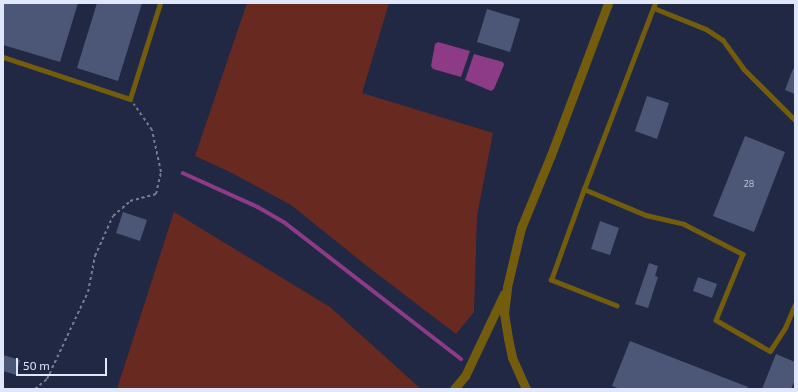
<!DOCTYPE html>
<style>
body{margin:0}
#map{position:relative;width:798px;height:392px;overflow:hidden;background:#202844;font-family:"Exo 2",sans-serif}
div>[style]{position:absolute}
.green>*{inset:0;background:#682920}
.water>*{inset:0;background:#8d3a87}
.stream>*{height:3.5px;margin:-1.75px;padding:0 1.75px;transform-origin:1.75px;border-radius:1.75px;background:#8d3a87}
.building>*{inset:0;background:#4c5676}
.path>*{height:2px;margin-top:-1px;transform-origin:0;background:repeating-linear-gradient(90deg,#757c94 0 3px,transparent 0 6px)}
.service>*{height:4.5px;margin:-2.25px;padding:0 2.25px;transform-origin:2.25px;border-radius:2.25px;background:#735c0d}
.minor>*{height:9px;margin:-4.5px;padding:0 4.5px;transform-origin:4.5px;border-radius:4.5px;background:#735c0d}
span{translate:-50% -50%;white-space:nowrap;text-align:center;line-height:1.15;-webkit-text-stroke:3.5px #202844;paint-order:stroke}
.number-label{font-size:9px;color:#bcc3d9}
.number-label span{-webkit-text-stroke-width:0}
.frame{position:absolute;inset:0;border:4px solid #e1e7fa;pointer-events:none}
.scale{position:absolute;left:16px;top:358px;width:91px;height:18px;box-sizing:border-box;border:2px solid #e1e7fa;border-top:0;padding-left:5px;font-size:12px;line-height:14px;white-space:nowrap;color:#e1e7fa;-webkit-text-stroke:3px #202844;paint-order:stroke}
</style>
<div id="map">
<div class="green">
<i style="clip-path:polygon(247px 3px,389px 3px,362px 93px,493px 133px,477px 216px,474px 312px,456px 334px,367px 266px,291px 205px,230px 172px,195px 156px)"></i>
<i style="clip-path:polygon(174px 212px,330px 307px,421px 389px,117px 389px)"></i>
</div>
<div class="water">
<i style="clip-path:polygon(438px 42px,470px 51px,461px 77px,433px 69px,431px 66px,435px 44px)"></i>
<i style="clip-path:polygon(474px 54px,503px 62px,504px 65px,494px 89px,491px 91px,465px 80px)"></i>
</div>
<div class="stream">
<i style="left:183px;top:173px;width:82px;rotate:24.4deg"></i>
<i style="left:258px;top:207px;width:30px;rotate:30deg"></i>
<i style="left:284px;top:222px;width:224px;rotate:37.7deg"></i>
</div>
<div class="building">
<i style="clip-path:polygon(3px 3px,78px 3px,60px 62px,3px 45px)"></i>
<i style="clip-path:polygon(97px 3px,142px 3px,118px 81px,77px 68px)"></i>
<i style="clip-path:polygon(487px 9px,520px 19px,510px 52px,477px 42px)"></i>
<i style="clip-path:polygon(793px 69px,795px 70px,795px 94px,785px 90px)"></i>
<i style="clip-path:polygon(647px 96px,669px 103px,657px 139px,635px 131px)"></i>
<i style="clip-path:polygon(745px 136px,785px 152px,754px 232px,713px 216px)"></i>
<i style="clip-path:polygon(123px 212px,147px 220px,140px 241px,116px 233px)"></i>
<i style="clip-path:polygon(600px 221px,619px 228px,610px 255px,591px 249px)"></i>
<i style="clip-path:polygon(649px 263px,658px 266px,655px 276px,658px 277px,648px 308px,635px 304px)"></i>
<i style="clip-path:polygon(698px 277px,717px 284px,712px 298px,693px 291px)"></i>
<i style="clip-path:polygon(630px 341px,748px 387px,747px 389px,620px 389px,612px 386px)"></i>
<i style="clip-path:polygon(776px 354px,795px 362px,795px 380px,791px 389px,762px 389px)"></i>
<i style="clip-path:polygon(3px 355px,20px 360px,16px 375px,3px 371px)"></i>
</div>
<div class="path">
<i style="left:35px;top:389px;width:16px;rotate:-40deg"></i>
<i style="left:47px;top:379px;width:96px;rotate:-64.8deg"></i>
<i style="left:88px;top:292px;width:37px;rotate:-79deg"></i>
<i style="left:95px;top:256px;width:44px;rotate:-65.8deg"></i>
<i style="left:113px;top:216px;width:23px;rotate:-41deg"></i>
<i style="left:130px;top:201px;width:27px;rotate:-15deg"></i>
<i style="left:156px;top:194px;width:23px;rotate:-77deg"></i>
<i style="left:161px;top:172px;width:43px;rotate:-102.1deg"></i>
<i style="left:152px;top:130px;width:32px;rotate:-125deg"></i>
</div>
<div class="service">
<i style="left:654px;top:8px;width:56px;rotate:22deg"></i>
<i style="left:706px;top:29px;width:20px;rotate:33deg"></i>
<i style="left:723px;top:40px;width:34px;rotate:54deg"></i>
<i style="left:743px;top:68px;width:74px;rotate:45deg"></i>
<i style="left:3px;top:57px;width:134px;rotate:18.3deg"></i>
<i style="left:130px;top:99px;width:101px;rotate:-72.6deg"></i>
<i style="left:584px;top:189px;width:67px;rotate:22.8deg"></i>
<i style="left:646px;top:215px;width:39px;rotate:13deg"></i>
<i style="left:684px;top:224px;width:66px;rotate:27deg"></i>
<i style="left:743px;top:254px;width:71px;rotate:112.2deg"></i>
<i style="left:716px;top:320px;width:62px;rotate:29.9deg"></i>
<i style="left:770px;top:351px;width:27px;rotate:-57deg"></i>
<i style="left:785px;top:328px;width:25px;rotate:-67deg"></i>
<i style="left:617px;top:306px;width:71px;rotate:-158.5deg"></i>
<i style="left:551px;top:280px;width:97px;rotate:-70.1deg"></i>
<i style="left:584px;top:189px;width:199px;rotate:-69.1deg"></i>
</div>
<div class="minor">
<i style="left:454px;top:389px;width:17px;rotate:-50deg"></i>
<i style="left:465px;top:376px;width:91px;rotate:-64.6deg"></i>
<i style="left:526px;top:389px;width:35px;rotate:-114deg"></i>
<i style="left:512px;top:357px;width:19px;rotate:-102deg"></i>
<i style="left:508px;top:338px;width:25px;rotate:-99deg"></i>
<i style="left:504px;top:313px;width:26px;rotate:-83deg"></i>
<i style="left:507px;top:287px;width:61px;rotate:-76.7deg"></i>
<i style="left:521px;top:228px;width:79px;rotate:-67.7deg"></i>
<i style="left:551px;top:155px;width:162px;rotate:-69.4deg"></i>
</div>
<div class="number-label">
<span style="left:749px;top:184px">28</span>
</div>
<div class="frame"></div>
<div class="scale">50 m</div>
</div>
